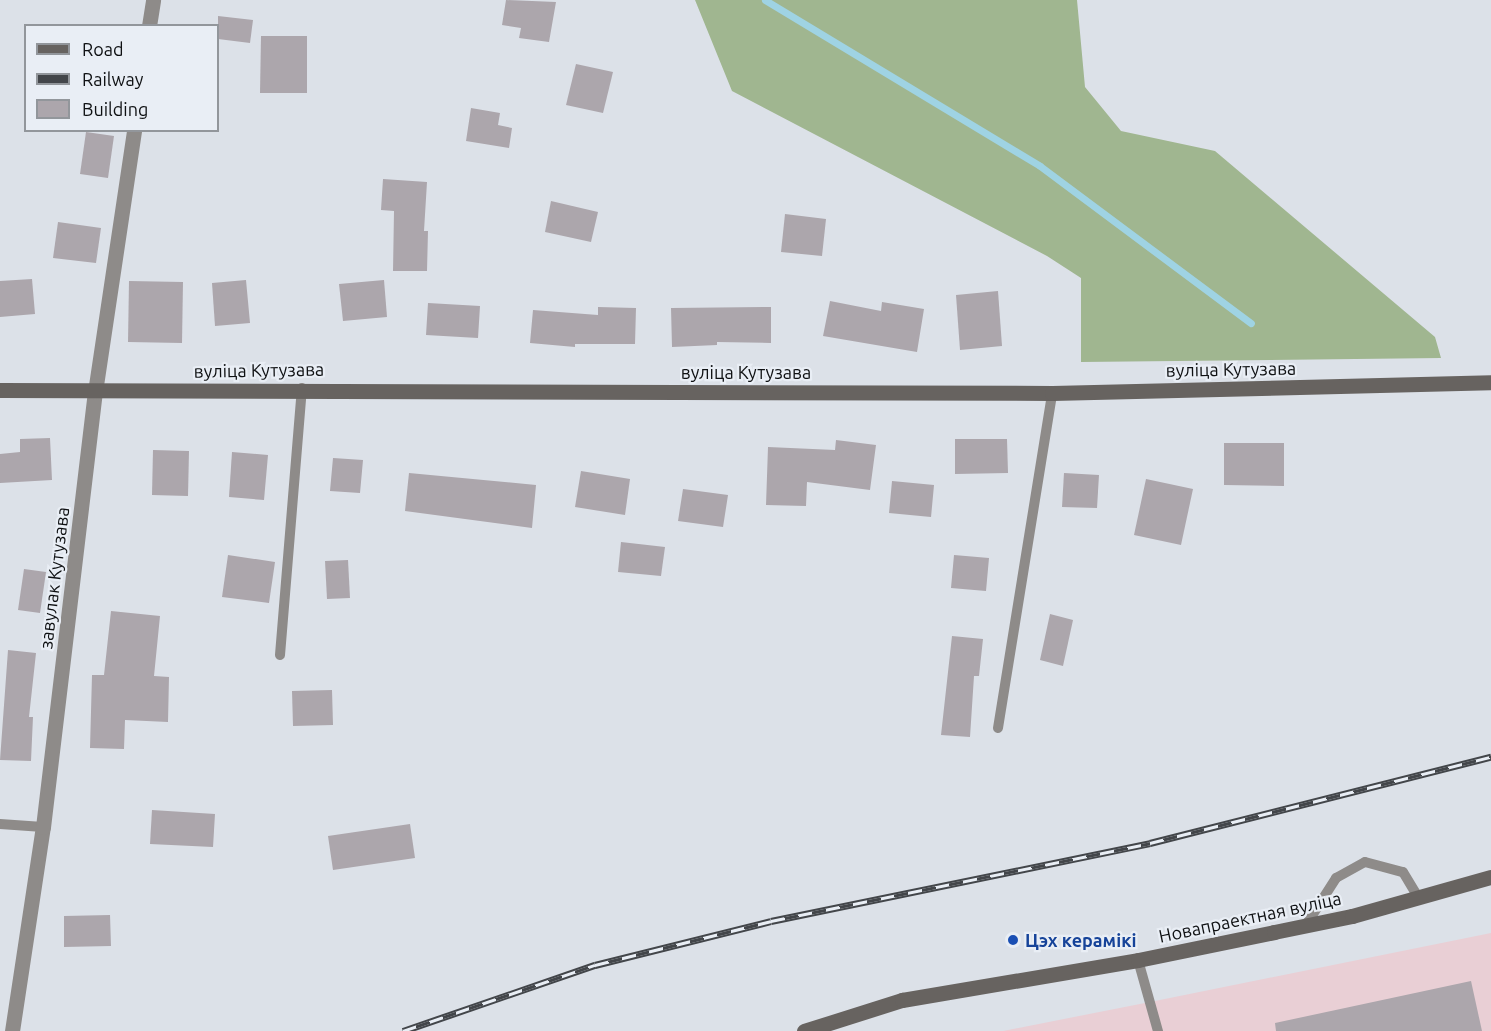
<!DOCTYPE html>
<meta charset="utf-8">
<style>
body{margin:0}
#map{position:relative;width:1491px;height:1031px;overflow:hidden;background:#dce1e8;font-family:Ubuntu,sans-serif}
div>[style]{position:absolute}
.industrial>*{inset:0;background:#e9cfd5}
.forest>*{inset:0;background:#a0b690}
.stream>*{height:7px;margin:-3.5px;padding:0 3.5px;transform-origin:3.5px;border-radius:3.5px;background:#9fd3e3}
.building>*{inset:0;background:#aca6ac}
.lane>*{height:10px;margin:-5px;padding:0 5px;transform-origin:5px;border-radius:5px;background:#8e8b89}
.street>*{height:15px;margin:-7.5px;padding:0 7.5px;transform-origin:7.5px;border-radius:7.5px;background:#8e8b89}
.secondary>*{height:15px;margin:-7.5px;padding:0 7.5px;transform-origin:7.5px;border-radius:7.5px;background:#676360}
.rail>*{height:7px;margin-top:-3.5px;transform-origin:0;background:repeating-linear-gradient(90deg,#e9eef5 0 14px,#43464a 0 28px);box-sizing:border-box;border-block:2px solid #43464a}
.dots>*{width:16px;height:16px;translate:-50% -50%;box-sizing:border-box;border:3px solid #e9eef5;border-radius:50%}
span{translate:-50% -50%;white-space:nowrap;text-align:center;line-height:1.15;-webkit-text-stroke:4.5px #e9eef5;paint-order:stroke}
.street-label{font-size:18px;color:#0f1113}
.transit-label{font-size:18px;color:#164399;font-weight:700}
.left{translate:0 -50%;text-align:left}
.legend{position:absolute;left:24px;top:24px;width:195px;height:108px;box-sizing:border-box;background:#e9eef5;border:2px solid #92969b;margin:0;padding:8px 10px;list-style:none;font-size:18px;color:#0f1113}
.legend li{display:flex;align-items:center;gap:12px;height:30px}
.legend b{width:30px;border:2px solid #92969b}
</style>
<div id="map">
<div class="industrial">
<i style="clip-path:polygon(1491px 933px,1491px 1031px,1003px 1031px,1150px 1002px)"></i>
</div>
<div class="forest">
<i style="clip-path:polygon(695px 0,1077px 0,1085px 87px,1121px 131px,1215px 151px,1435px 337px,1441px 358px,1081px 362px,1081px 278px,1047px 256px,732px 91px)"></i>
</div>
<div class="stream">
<i style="left:765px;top:0;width:321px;rotate:31.1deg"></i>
<i style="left:1040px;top:166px;width:263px;rotate:36.7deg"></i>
</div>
<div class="building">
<i style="clip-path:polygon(506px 0,556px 2px,549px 42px,519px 38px,521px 28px,502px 25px)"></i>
<i style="clip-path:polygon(218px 16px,253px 20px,250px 43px,218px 39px)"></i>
<i style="clip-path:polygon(261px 36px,307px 36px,307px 93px,260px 93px)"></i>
<i style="clip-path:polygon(576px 64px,613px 72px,603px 113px,566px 105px)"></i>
<i style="clip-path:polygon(471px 108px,500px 113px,498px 125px,512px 128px,509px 148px,466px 141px)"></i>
<i style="clip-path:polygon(86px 132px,114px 136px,108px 178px,80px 174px)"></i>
<i style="clip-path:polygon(383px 179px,427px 182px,424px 231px,428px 231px,427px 271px,393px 271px,394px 211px,381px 210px)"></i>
<i style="clip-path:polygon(551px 201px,598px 212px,591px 242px,545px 232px)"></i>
<i style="clip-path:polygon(785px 214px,826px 219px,822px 256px,781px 252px)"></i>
<i style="clip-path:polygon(58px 222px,101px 228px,96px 263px,53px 258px)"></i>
<i style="clip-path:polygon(32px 279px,35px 314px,0 317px,0 281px)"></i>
<i style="clip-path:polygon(246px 280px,250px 323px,215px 326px,212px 283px)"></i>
<i style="clip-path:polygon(384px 280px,387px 317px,343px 321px,339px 284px)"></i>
<i style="clip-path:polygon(129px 281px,183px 282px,182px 343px,128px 342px)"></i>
<i style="clip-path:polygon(998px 291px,1002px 346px,960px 350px,956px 295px)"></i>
<i style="clip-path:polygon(830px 301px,881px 311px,882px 302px,924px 309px,917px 352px,823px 336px)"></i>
<i style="clip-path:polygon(428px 303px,480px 306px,478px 338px,426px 335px)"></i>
<i style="clip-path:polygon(598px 307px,636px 308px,635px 344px,575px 344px,575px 347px,530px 343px,533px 310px,598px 315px)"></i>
<i style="clip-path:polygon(771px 307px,771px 343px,717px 342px,717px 345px,672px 347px,671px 308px)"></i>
<i style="clip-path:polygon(50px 438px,52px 480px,0 483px,0 454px,20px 452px,20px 439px)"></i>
<i style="clip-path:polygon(955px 439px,1007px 439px,1008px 473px,955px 474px)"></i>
<i style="clip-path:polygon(836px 440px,876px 445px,870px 490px,807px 482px,806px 506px,766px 505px,768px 447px,835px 450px)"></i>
<i style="clip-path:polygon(1224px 443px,1284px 443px,1284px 486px,1224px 485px)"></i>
<i style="clip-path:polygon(153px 450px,189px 451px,188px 496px,152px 495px)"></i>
<i style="clip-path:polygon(232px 452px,268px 455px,264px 500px,229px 497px)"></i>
<i style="clip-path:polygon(333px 458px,363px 460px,360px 493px,330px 491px)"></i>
<i style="clip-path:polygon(581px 471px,630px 479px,625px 515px,575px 507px)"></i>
<i style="clip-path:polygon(409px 473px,536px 485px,532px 528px,405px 511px)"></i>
<i style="clip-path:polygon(1064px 473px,1099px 475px,1097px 508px,1062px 507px)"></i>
<i style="clip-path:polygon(1146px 479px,1193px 489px,1181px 545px,1134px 535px)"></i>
<i style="clip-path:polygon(892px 481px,934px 485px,931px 517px,889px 513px)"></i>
<i style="clip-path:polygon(683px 489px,728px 495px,723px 527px,678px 521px)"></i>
<i style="clip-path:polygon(621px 542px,665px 547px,661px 576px,618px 572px)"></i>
<i style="clip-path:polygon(228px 555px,275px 562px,269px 603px,222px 597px)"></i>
<i style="clip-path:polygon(954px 555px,989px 558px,986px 591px,951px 588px)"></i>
<i style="clip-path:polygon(348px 560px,350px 598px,327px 599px,325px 561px)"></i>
<i style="clip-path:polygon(24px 569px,46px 572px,40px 613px,18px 610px)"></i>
<i style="clip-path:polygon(111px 611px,160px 616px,154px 676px,169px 677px,168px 722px,125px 720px,124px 749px,90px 748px,92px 675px,104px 675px)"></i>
<i style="clip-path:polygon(1050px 614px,1073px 620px,1063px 666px,1040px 660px)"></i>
<i style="clip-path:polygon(952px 636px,983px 639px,979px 676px,974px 676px,970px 737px,941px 735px)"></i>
<i style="clip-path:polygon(8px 650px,36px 653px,29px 717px,33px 717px,31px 761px,0 760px)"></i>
<i style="clip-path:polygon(332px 690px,333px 725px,293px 726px,292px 691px)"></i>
<i style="clip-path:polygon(152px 810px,215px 814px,213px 847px,150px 844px)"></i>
<i style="clip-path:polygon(410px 824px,415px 858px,333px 870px,328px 836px)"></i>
<i style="clip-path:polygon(110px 915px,111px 946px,64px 947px,64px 916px)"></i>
<i style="clip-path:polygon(1471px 981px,1482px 1031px,1276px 1031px,1275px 1023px)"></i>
</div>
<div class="lane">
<i style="left:280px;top:655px;width:268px;rotate:-85.3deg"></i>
<i style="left:998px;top:728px;width:339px;rotate:-80.8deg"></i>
<i style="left:0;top:824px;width:43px;rotate:4deg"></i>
<i style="left:1306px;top:925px;width:56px;rotate:-57.4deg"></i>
<i style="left:1336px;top:878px;width:33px;rotate:-29deg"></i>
<i style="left:1365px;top:862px;width:39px;rotate:15deg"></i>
<i style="left:1403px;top:872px;width:29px;rotate:59deg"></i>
<i style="left:1138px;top:960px;width:74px;rotate:74.3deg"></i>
</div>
<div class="street">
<i style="left:149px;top:26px;width:26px;rotate:-81deg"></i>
<i style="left:12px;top:1031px;width:206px;rotate:-81.4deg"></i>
<i style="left:43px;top:827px;width:438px;rotate:-83.2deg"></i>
<i style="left:95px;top:392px;width:265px;rotate:-81.5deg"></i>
</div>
<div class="secondary">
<i style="left:0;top:390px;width:1052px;rotate:0.16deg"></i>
<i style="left:1052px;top:393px;width:439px;rotate:-1.4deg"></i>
<i style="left:804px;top:1031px;width:103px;rotate:-17.6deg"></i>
<i style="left:902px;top:1000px;width:239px;rotate:-9.6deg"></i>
<i style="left:1138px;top:960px;width:139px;rotate:-11.6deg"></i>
<i style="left:1274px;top:932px;width:80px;rotate:-11.6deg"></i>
<i style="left:1352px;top:916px;width:144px;rotate:-15.7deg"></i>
</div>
<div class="rail">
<i style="left:403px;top:1031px;width:203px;rotate:-19deg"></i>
<i style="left:595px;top:965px;width:181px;rotate:-14deg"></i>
<i style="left:771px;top:921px;width:387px;rotate:-11.6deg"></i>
<i style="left:1150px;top:843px;width:352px;rotate:-14.2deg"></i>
</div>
<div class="dots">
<i style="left:1013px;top:940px;background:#1a4fb4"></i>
</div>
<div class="street-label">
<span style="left:1231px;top:369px;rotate:-1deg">вуліца Кутузава</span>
<span style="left:259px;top:370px;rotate:-1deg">вуліца Кутузава</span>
<span style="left:746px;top:372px">вуліца Кутузава</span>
<span style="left:54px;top:578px;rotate:-83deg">завулак Кутузава</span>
<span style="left:1250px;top:917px;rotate:-12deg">Новапраектная вуліца</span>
</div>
<div class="transit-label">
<span class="left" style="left:1025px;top:940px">Цэх керамікі</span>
</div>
<ul class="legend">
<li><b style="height:8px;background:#676360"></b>Road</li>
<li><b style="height:8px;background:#43464a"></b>Railway</li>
<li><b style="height:16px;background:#aca6ac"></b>Building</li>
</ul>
</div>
